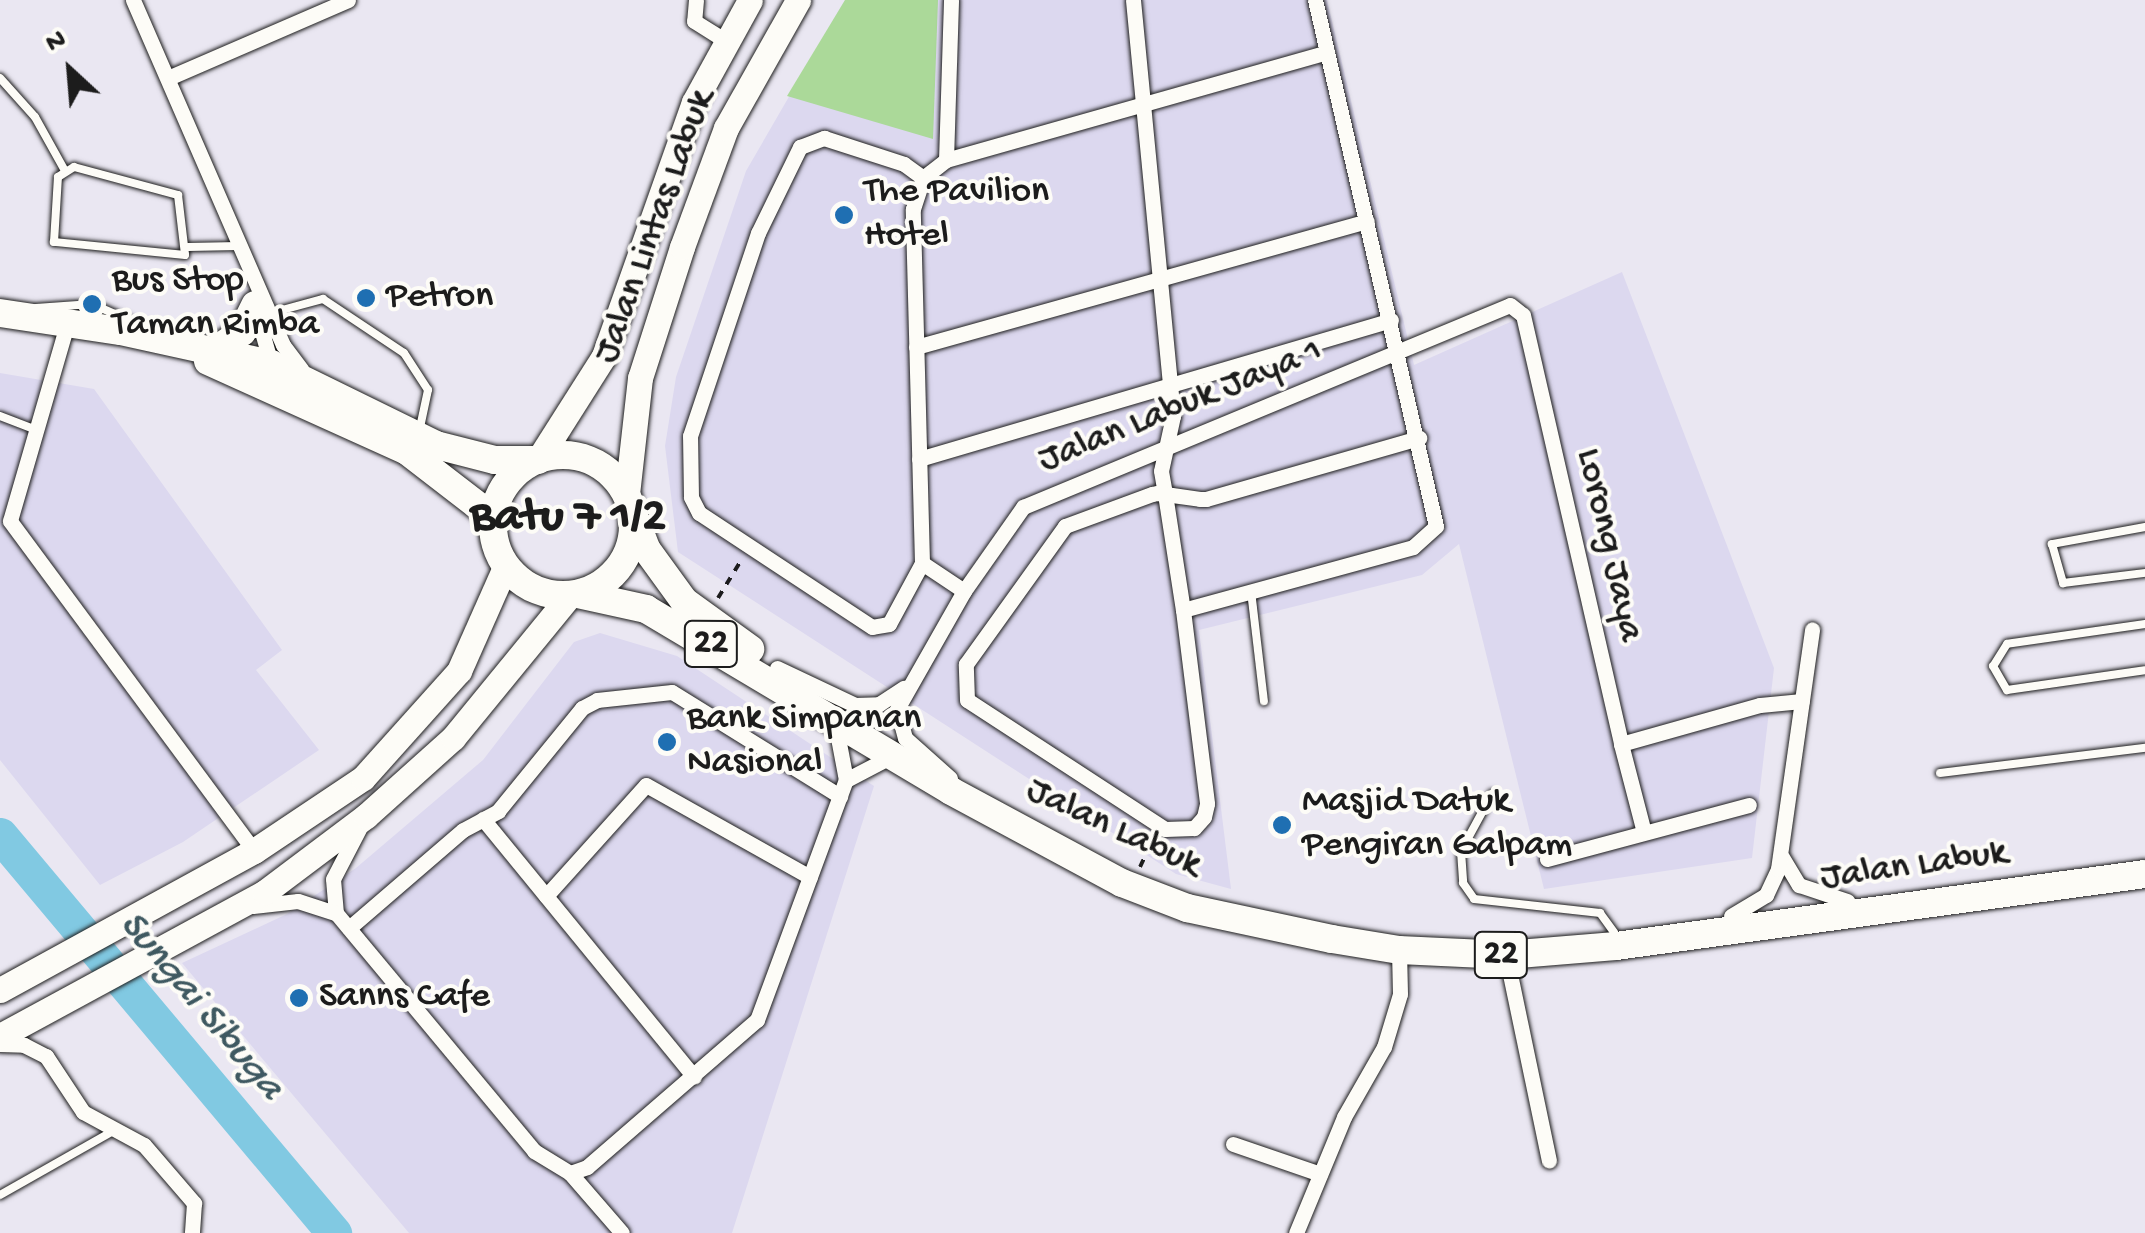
<!DOCTYPE html>
<style>
body{margin:0}
#map{position:relative;width:2145px;height:1233px;overflow:hidden;background:#eae7f2;font-family:"Gochi Hand",sans-serif}
div>[style]{position:absolute}
.built>*{inset:0;background:#dcd8ef}
.green>*{inset:0;background:#abd999}
.river>*{height:35px;margin:-17.5px;padding:0 17.5px;transform-origin:17.5px;border-radius:17.5px;background:#81c9e2}
.path>*{height:4px;margin-top:-2px;transform-origin:0;background:repeating-linear-gradient(90deg,#1c1c1c 0 8px,transparent 0 16px)}
.roads{filter:drop-shadow(0 0 2px #1c1c1c) drop-shadow(0 0 2px #1c1c1c)}
.lane>*{height:8px;margin:-4px;padding:0 4px;transform-origin:4px;border-radius:4px;background:#fdfcf7}
.street>*{height:15px;margin:-7.5px;padding:0 7.5px;transform-origin:7.5px;border-radius:7.5px;background:#fdfcf7}
.primary>*{height:25px;margin:-12.5px;padding:0 12.5px;transform-origin:12.5px;border-radius:12.5px;background:#fdfcf7}
.highway>*{height:28px;margin:-14px;padding:0 14px;transform-origin:14px;border-radius:14px;background:#fdfcf7}
.highway>.ring{margin:-14px;padding:0;box-sizing:content-box;background:none;border:28px solid #fdfcf7;border-radius:50%}
.dots>*{width:28px;height:28px;translate:-50% -50%;box-sizing:border-box;border:5px solid #fdfcf7;border-radius:50%}
span{translate:-50% -50%;white-space:nowrap;text-align:center;line-height:1.15;-webkit-text-stroke:8px #fdfcf7;paint-order:stroke}
.shield-label span{padding:2px 8px;background:#fdfcf7;border:2px solid;border-radius:8px;-webkit-text-stroke-width:0}
.shield-label{font-size:35px;color:#1c1c1c;font-weight:700}
.poi-label{font-size:38px;color:#1c1c1c}
.left{translate:0 -50%;text-align:left}
.street-label{font-size:38px;color:#1c1c1c}
.water-label{font-size:40px;color:#3f5961;font-style:italic}
.district-label{font-size:48px;color:#1c1c1c;font-weight:700}
.north{position:absolute;left:20px;top:20px;width:100px;height:100px;-webkit-text-stroke:8px #fdfcf7;paint-order:stroke;rotate:334deg;font-size:28px;font-weight:700;line-height:40px;text-align:center;color:#1c1c1c}
.north::after{content:'';display:block;margin:auto;width:35px;height:45px;background:#1c1c1c;clip-path:polygon(50% 0,100% 100%,50% 72%,0 100%)}
</style>
<div id="map">
<div class="built">
<i style="clip-path:polygon(845px 0,1327px 0,1414px 365px,1622px 272px,1774px 668px,1752px 858px,1544px 889px,1459px 544px,1422px 575px,1199px 630px,1231px 889px,1176px 874px,678px 552px,665px 446px,676px 377px,746px 171px)"></i>
<i style="clip-path:polygon(0 373px,94px 389px,282px 650px,256px 670px,319px 750px,183px 842px,100px 885px,0 760px)"></i>
<i style="clip-path:polygon(600px 633px,677px 656px,874px 786px,732px 1233px,409px 1233px,182px 963px,287px 914px,356px 868px,483px 760px,574px 642px)"></i>
</div>
<div class="green">
<i style="clip-path:polygon(845px 0,938px 0,933px 139px,787px 96px)"></i>
</div>
<div class="river">
<i style="left:0;top:835px;width:520px;rotate:50deg"></i>
</div>
<div class="path">
<i style="left:718px;top:598px;width:46px;rotate:-58.4deg"></i>
<i style="left:1140px;top:867px;width:31px;rotate:-65deg"></i>
</div>
<div class="roads">
<div class="lane">
<i style="left:0;top:78px;width:52px;rotate:48.1deg"></i>
<i style="left:35px;top:117px;width:62px;rotate:60.9deg"></i>
<i style="left:74px;top:167px;width:108px;rotate:15.1deg"></i>
<i style="left:178px;top:195px;width:60px;rotate:83.3deg"></i>
<i style="left:185px;top:255px;width:132px;rotate:-174.3deg"></i>
<i style="left:54px;top:242px;width:65px;rotate:-86.5deg"></i>
<i style="left:58px;top:177px;width:19px;rotate:-32deg"></i>
<i style="left:188px;top:247px;width:50px;rotate:-1.1deg"></i>
<i style="left:36px;top:308px;width:56px;rotate:-4.1deg"></i>
<i style="left:92px;top:304px;width:45px;rotate:23.7deg"></i>
<i style="left:271px;top:313px;width:54px;rotate:-15.1deg"></i>
<i style="left:323px;top:299px;width:97px;rotate:33.7deg"></i>
<i style="left:404px;top:353px;width:44px;rotate:57deg"></i>
<i style="left:428px;top:390px;width:43px;rotate:102.1deg"></i>
<i style="left:0;top:416px;width:39px;rotate:21deg"></i>
<i style="left:2145px;top:527px;width:95px;rotate:169.6deg"></i>
<i style="left:2052px;top:544px;width:41px;rotate:74.2deg"></i>
<i style="left:2063px;top:583px;width:83px;rotate:-7deg"></i>
<i style="left:1251px;top:591px;width:111px;rotate:83.3deg"></i>
<i style="left:2145px;top:624px;width:139px;rotate:171.8deg"></i>
<i style="left:2007px;top:644px;width:26px;rotate:122deg"></i>
<i style="left:1993px;top:666px;width:28px;rotate:60deg"></i>
<i style="left:2007px;top:690px;width:139px;rotate:-8.2deg"></i>
<i style="left:1940px;top:773px;width:207px;rotate:-7deg"></i>
<i style="left:1492px;top:794px;width:65px;rotate:118.5deg"></i>
<i style="left:1461px;top:851px;width:32px;rotate:86deg"></i>
<i style="left:1463px;top:883px;width:19px;rotate:55deg"></i>
<i style="left:1474px;top:899px;width:127px;rotate:6.3deg"></i>
<i style="left:1600px;top:913px;width:24px;rotate:54deg"></i>
<i style="left:0;top:1195px;width:130px;rotate:-29.5deg"></i>
</div>
<div class="street">
<i style="left:133px;top:0;width:376px;rotate:66.5deg"></i>
<i style="left:283px;top:345px;width:31px;rotate:53deg"></i>
<i style="left:696px;top:0;width:21px;rotate:95deg"></i>
<i style="left:694px;top:21px;width:36px;rotate:32deg"></i>
<i style="left:1133px;top:0;width:418px;rotate:84.5deg"></i>
<i style="left:1173px;top:416px;width:56px;rotate:102.3deg"></i>
<i style="left:1161px;top:471px;width:23px;rotate:80deg"></i>
<i style="left:1165px;top:494px;width:117px;rotate:81.2deg"></i>
<i style="left:1183px;top:610px;width:195px;rotate:82.9deg"></i>
<i style="left:1207px;top:804px;width:13px;rotate:103deg"></i>
<i style="left:1204px;top:817px;width:15px;rotate:132deg"></i>
<i style="left:1194px;top:828px;width:29px;rotate:178deg"></i>
<i style="left:1165px;top:829px;width:236px;rotate:-146.9deg"></i>
<i style="left:967px;top:700px;width:36px;rotate:-92deg"></i>
<i style="left:966px;top:664px;width:170px;rotate:-54.3deg"></i>
<i style="left:1065px;top:526px;width:93px;rotate:-20.2deg"></i>
<i style="left:1152px;top:494px;width:5px;rotate:-11deg"></i>
<i style="left:1157px;top:493px;width:8px;rotate:7deg"></i>
<i style="left:1165px;top:494px;width:35px;rotate:8deg"></i>
<i style="left:1200px;top:499px;width:6px"></i>
<i style="left:1206px;top:499px;width:222px;rotate:-16deg"></i>
<i style="left:168px;top:78px;width:196px;rotate:-23.4deg"></i>
<i style="left:946px;top:160px;width:160px;rotate:-88.2deg"></i>
<i style="left:255px;top:307px;width:59px;rotate:74.3deg"></i>
<i style="left:68px;top:321px;width:208px;rotate:106.2deg"></i>
<i style="left:10px;top:521px;width:410px;rotate:53.5deg"></i>
<i style="left:916px;top:347px;width:468px;rotate:-15.6deg"></i>
<i style="left:919px;top:459px;width:492px;rotate:-16.4deg"></i>
<i style="left:922px;top:563px;width:69px;rotate:118.4deg"></i>
<i style="left:889px;top:624px;width:17px;rotate:170deg"></i>
<i style="left:872px;top:627px;width:207px;rotate:-146.6deg"></i>
<i style="left:699px;top:513px;width:18px;rotate:-117deg"></i>
<i style="left:691px;top:497px;width:61px;rotate:-90.9deg"></i>
<i style="left:690px;top:436px;width:214px;rotate:-71.5deg"></i>
<i style="left:758px;top:233px;width:96px;rotate:-64deg"></i>
<i style="left:800px;top:147px;width:26px;rotate:-21deg"></i>
<i style="left:824px;top:138px;width:84px;rotate:18deg"></i>
<i style="left:904px;top:164px;width:24px;rotate:36deg"></i>
<i style="left:964px;top:591px;width:50px;rotate:-146.3deg"></i>
<i style="left:922px;top:563px;width:354px;rotate:-91.5deg"></i>
<i style="left:913px;top:209px;width:33px;rotate:-72deg"></i>
<i style="left:923px;top:178px;width:29px;rotate:-38deg"></i>
<i style="left:946px;top:160px;width:396px;rotate:-15.8deg"></i>
<i style="left:1183px;top:610px;width:238px;rotate:-15.3deg"></i>
<i style="left:1413px;top:547px;width:31px;rotate:-42deg"></i>
<i style="left:1436px;top:526px;width:540px;rotate:-102.95deg"></i>
<i style="left:777px;top:668px;width:86px;rotate:25.4deg"></i>
<i style="left:855px;top:705px;width:24px;rotate:-2deg"></i>
<i style="left:879px;top:704px;width:30px;rotate:-33deg"></i>
<i style="left:1621px;top:744px;width:91px;rotate:75.4deg"></i>
<i style="left:950px;top:778px;width:60px;rotate:-138.4deg"></i>
<i style="left:905px;top:738px;width:30px;rotate:-105deg"></i>
<i style="left:897px;top:709px;width:136px;rotate:-60.4deg"></i>
<i style="left:964px;top:591px;width:103px;rotate:-54.9deg"></i>
<i style="left:1023px;top:507px;width:527px;rotate:-22.53deg"></i>
<i style="left:1510px;top:305px;width:16px;rotate:38deg"></i>
<i style="left:1523px;top:315px;width:440px;rotate:77.1deg"></i>
<i style="left:1621px;top:744px;width:144px;rotate:-15.7deg"></i>
<i style="left:1760px;top:705px;width:42px;rotate:-5.4deg"></i>
<i style="left:846px;top:780px;width:50px;rotate:-27.6deg"></i>
<i style="left:483px;top:819px;width:333px;rotate:50.7deg"></i>
<i style="left:359px;top:829px;width:56px;rotate:117.5deg"></i>
<i style="left:333px;top:879px;width:34px;rotate:85deg"></i>
<i style="left:336px;top:913px;width:310px;rotate:50.2deg"></i>
<i style="left:534px;top:1151px;width:42px;rotate:31.4deg"></i>
<i style="left:570px;top:1173px;width:18px;rotate:-19deg"></i>
<i style="left:587px;top:1167px;width:225px;rotate:-40.9deg"></i>
<i style="left:757px;top:1020px;width:256px;rotate:-69.7deg"></i>
<i style="left:846px;top:780px;width:59px;rotate:-100.7deg"></i>
<i style="left:1782px;top:857px;width:33px;rotate:59deg"></i>
<i style="left:1799px;top:885px;width:51px;rotate:18.4deg"></i>
<i style="left:1547px;top:859px;width:209px;rotate:-15deg"></i>
<i style="left:546px;top:896px;width:149px;rotate:-48deg"></i>
<i style="left:646px;top:785px;width:188px;rotate:29.3deg"></i>
<i style="left:253px;top:906px;width:45px;rotate:-6.3deg"></i>
<i style="left:298px;top:901px;width:40px;rotate:18deg"></i>
<i style="left:1731px;top:916px;width:41px;rotate:-31deg"></i>
<i style="left:1766px;top:895px;width:29px;rotate:-65deg"></i>
<i style="left:1778px;top:869px;width:242px;rotate:-81.9deg"></i>
<i style="left:349px;top:928px;width:150px;rotate:-40.7deg"></i>
<i style="left:463px;top:830px;width:40px;rotate:-28deg"></i>
<i style="left:498px;top:811px;width:133px;rotate:-50.8deg"></i>
<i style="left:582px;top:708px;width:17px;rotate:-28deg"></i>
<i style="left:597px;top:700px;width:75px;rotate:-6.1deg"></i>
<i style="left:672px;top:692px;width:198px;rotate:31.8deg"></i>
<i style="left:1506px;top:955px;width:210px;rotate:78.2deg"></i>
<i style="left:0;top:1044px;width:24px;rotate:2deg"></i>
<i style="left:24px;top:1045px;width:25px;rotate:27deg"></i>
<i style="left:46px;top:1056px;width:67px;rotate:56.5deg"></i>
<i style="left:83px;top:1112px;width:69px;rotate:28.4deg"></i>
<i style="left:144px;top:1145px;width:77px;rotate:49.2deg"></i>
<i style="left:194px;top:1203px;width:30px;rotate:94deg"></i>
<i style="left:1233px;top:1144px;width:92px;rotate:19deg"></i>
<i style="left:570px;top:1173px;width:79px;rotate:49.1deg"></i>
<i style="left:1296px;top:1233px;width:126px;rotate:-67.5deg"></i>
<i style="left:1344px;top:1117px;width:81px;rotate:-60.3deg"></i>
<i style="left:1384px;top:1047px;width:55px;rotate:-73.2deg"></i>
<i style="left:1400px;top:994px;width:44px;rotate:-91.3deg"></i>
</div>
<div class="primary">
<i style="left:538px;top:460px;width:123px;rotate:-57.6deg"></i>
<i style="left:604px;top:356px;width:269px;rotate:-70.5deg"></i>
<i style="left:694px;top:102px;width:116px;rotate:-61.2deg"></i>
<i style="left:627px;top:494px;width:117px;rotate:-83.6deg"></i>
<i style="left:640px;top:378px;width:138px;rotate:-72.2deg"></i>
<i style="left:682px;top:247px;width:127px;rotate:-69.7deg"></i>
<i style="left:726px;top:128px;width:147px;rotate:-60.6deg"></i>
<i style="left:0;top:990px;width:290px;rotate:-28.7deg"></i>
<i style="left:254px;top:851px;width:131px;rotate:-33.8deg"></i>
<i style="left:363px;top:778px;width:144px;rotate:-48.1deg"></i>
<i style="left:459px;top:671px;width:116px;rotate:-66.1deg"></i>
<i style="left:0;top:1036px;width:302px;rotate:-28.5deg"></i>
<i style="left:265px;top:892px;width:126px;rotate:-37deg"></i>
<i style="left:366px;top:816px;width:117px;rotate:-41.9deg"></i>
<i style="left:453px;top:738px;width:185px;rotate:-50.7deg"></i>
</div>
<div class="highway">
<i style="left:0;top:313px;width:122px;rotate:8.5deg"></i>
<i style="left:121px;top:331px;width:154px;rotate:12.4deg"></i>
<i style="left:271px;top:364px;width:184px;rotate:26.1deg"></i>
<i style="left:436px;top:445px;width:61px;rotate:14.3deg"></i>
<i style="left:495px;top:460px;width:43px"></i>
<i style="left:216px;top:350px;width:32px;rotate:-35deg"></i>
<i style="left:242px;top:332px;width:30px;rotate:-64deg"></i>
<i style="left:208px;top:361px;width:218px;rotate:24.3deg"></i>
<i style="left:407px;top:451px;width:110px;rotate:37.6deg"></i>
<i class="ring" style="left:493px;top:455px;width:112px;height:112px"></i>
<i style="left:633px;top:514px;width:39px;rotate:69deg"></i>
<i style="left:647px;top:550px;width:63px;rotate:54deg"></i>
<i style="left:684px;top:601px;width:82px;rotate:36deg"></i>
<i style="left:578px;top:594px;width:70px;rotate:12.4deg"></i>
<i style="left:646px;top:609px;width:355px;rotate:30.8deg"></i>
<i style="left:951px;top:791px;width:194px;rotate:28.3deg"></i>
<i style="left:1122px;top:883px;width:70px;rotate:21deg"></i>
<i style="left:1187px;top:908px;width:148px;rotate:12.1deg"></i>
<i style="left:1332px;top:939px;width:68px;rotate:9.3deg"></i>
<i style="left:1399px;top:950px;width:107px;rotate:2.7deg"></i>
<i style="left:1506px;top:955px;width:110px;rotate:-4.7deg"></i>
<i style="left:1616px;top:946px;width:534px;rotate:-7.75deg"></i>
</div>
</div>
<div class="dots">
<i style="left:844px;top:215px;background:#1f6fb2"></i>
<i style="left:366px;top:298px;background:#1f6fb2"></i>
<i style="left:92px;top:304px;background:#1f6fb2"></i>
<i style="left:667px;top:742px;background:#1f6fb2"></i>
<i style="left:1282px;top:825px;background:#1f6fb2"></i>
<i style="left:299px;top:998px;background:#1f6fb2"></i>
</div>
<div class="shield-label">
<span style="left:711px;top:644px">22</span>
<span style="left:1501px;top:955px">22</span>
</div>
<div class="poi-label">
<span class="left" style="left:864px;top:215px">The Pavilion<br>Hotel</span>
<span class="left" style="left:112px;top:304px">Bus Stop<br>Taman Rimba</span>
<span class="left" style="left:386px;top:298px">Petron</span>
<span class="left" style="left:687px;top:742px">Bank Simpanan<br>Nasional</span>
<span class="left" style="left:1302px;top:825px">Masjid Datuk<br>Pengiran Galpam</span>
<span class="left" style="left:319px;top:998px">Sanns Cafe</span>
</div>
<div class="street-label">
<span style="left:656px;top:227px;rotate:-70deg">Jalan Lintas Labuk</span>
<span style="left:1181px;top:407px;rotate:-22deg">Jalan Labuk Jaya 1</span>
<span style="left:1608px;top:545px;rotate:77deg">Lorong Jaya</span>
<span style="left:1113px;top:829px;rotate:25deg">Jalan Labuk</span>
<span style="left:1914px;top:867px;rotate:-8deg">Jalan Labuk</span>
</div>
<div class="water-label">
<span style="left:200px;top:1007px;rotate:50deg">Sungai Sibuga</span>
</div>
<div class="district-label">
<span style="left:568px;top:519px">Batu 7 1/2</span>
</div>
<div class="north">N</div>
</div>
